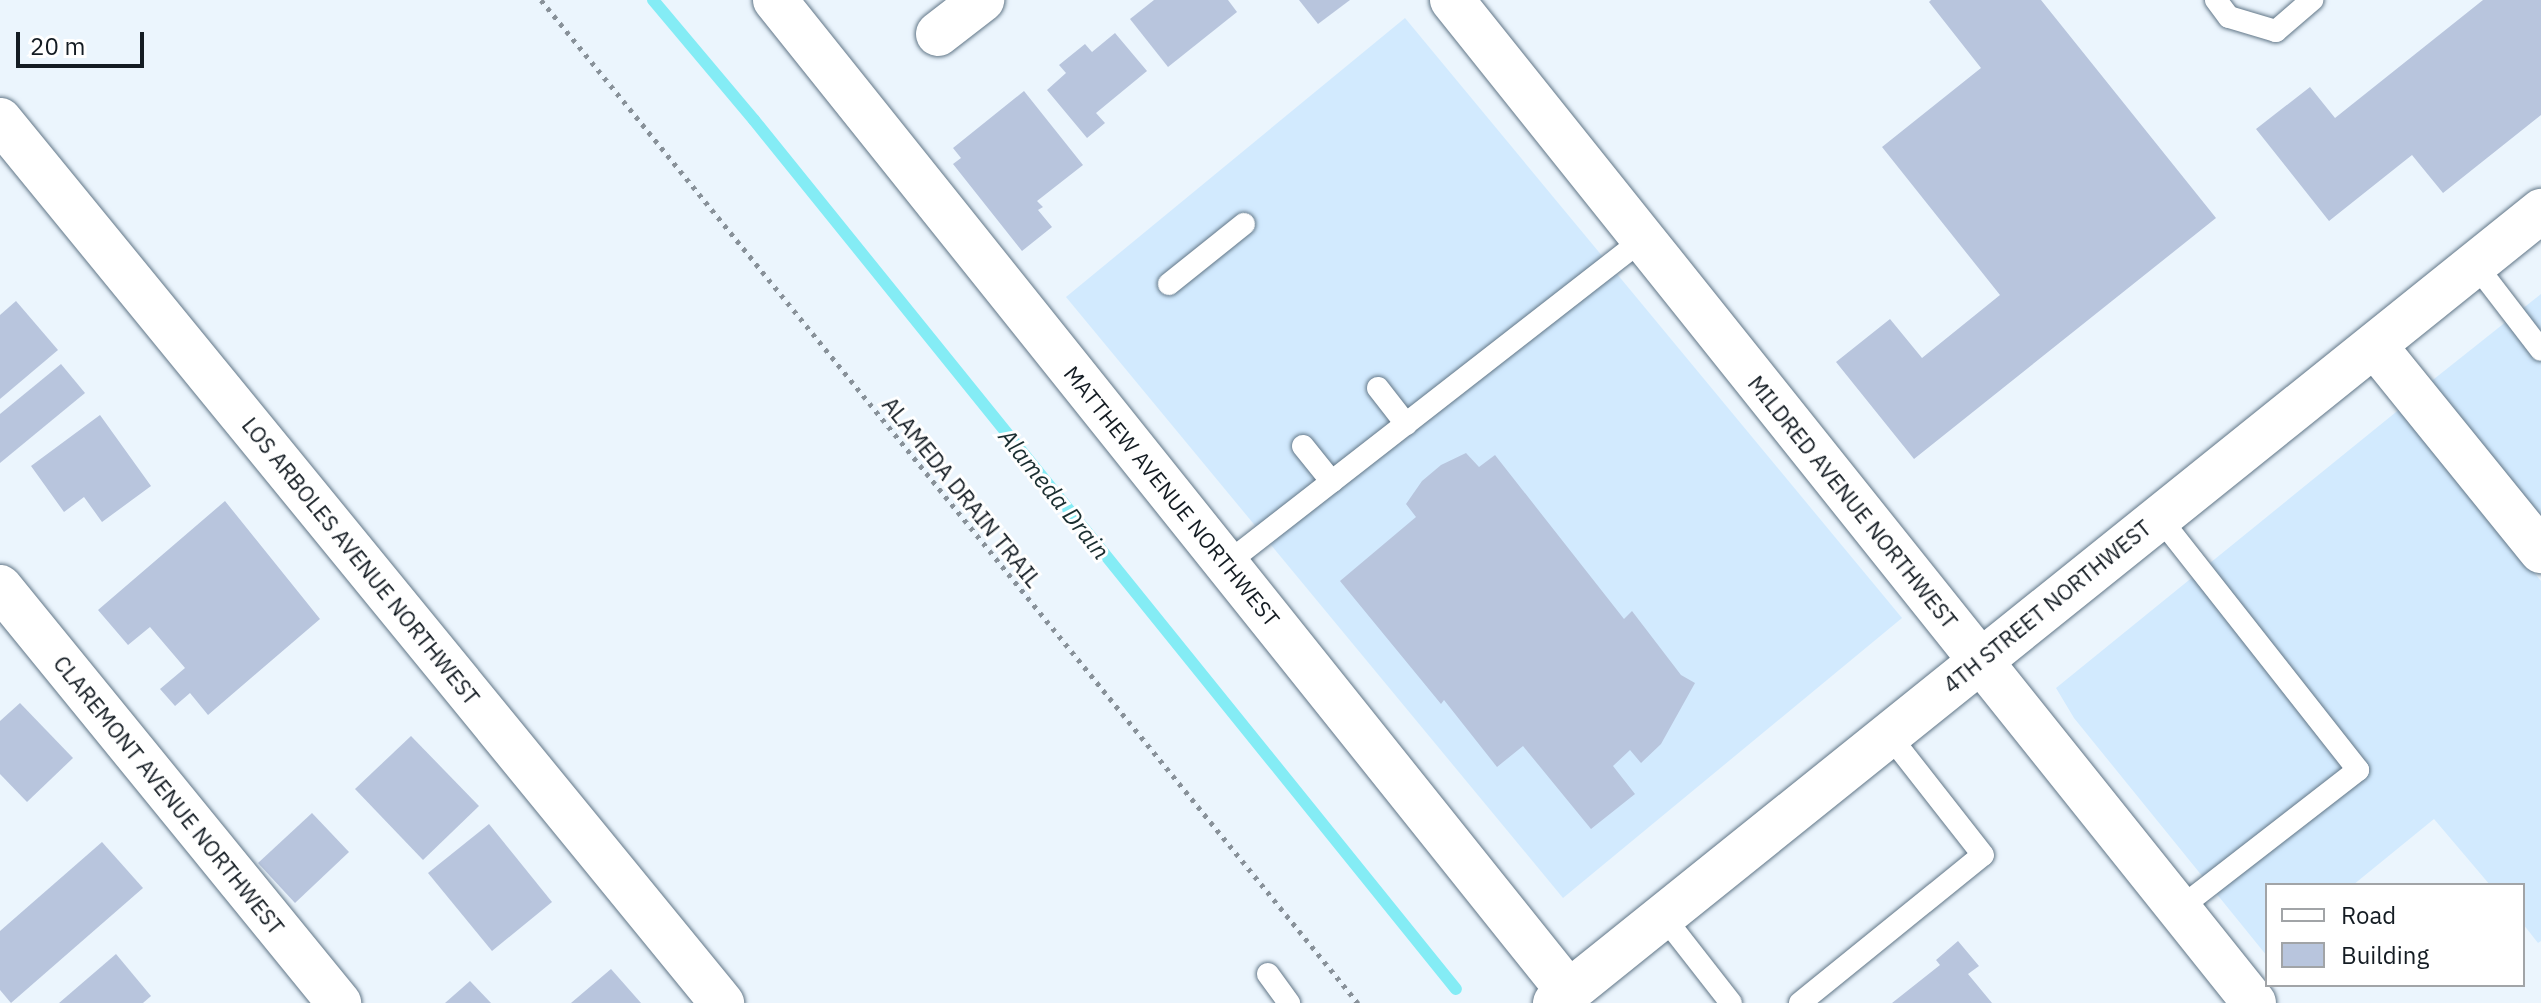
<!DOCTYPE html>
<style>
body{margin:0}
#map{position:relative;width:2541px;height:1003px;overflow:hidden;background:#ebf5fd;font-family:"IBM Plex Sans",sans-serif}
div>[style]{position:absolute}
.built>*{inset:0;background:#d2eafe}
.stream>*{height:12px;margin:-6px;padding:0 6px;transform-origin:6px;border-radius:6px;background:#84ecf5}
.building>*{inset:0;background:#b8c5dd}
.path>*{height:5px;margin-top:-2.5px;transform-origin:0;background:repeating-linear-gradient(90deg,#889199 0 4px,transparent 0 10px)}
.roads{filter:drop-shadow(0 0 2px #617687) drop-shadow(0 0 2px #617687)}
.service>*{height:22px;margin:-11px;padding:0 11px;transform-origin:11px;border-radius:11px;background:#fff}
.minor>*{height:44px;margin:-22px;padding:0 22px;transform-origin:22px;border-radius:22px;background:#fff}
.secondary>*{height:44px;margin:-22px;padding:0 22px;transform-origin:22px;border-radius:22px;background:#fff}
span{translate:-50% -50%;white-space:nowrap;text-align:center;line-height:1.15;-webkit-text-stroke:6px #fff;paint-order:stroke}
.street-label{font-size:22px;color:#141c23}
.water-label{font-size:24px;color:#1a2e30;font-style:italic}
.legend{position:absolute;left:2265px;top:883px;width:260px;height:104px;box-sizing:border-box;background:#fff;border:2px solid #a1a4a7;margin:0;padding:10px 14px;list-style:none;font-size:24px;color:#141c23}
.legend li{display:flex;align-items:center;gap:16px;height:40px}
.legend b{width:40px;border:2px solid #a1a4a7}
.scale{position:absolute;left:16px;top:32px;width:128px;height:36px;box-sizing:border-box;border:4px solid #141c23;border-top:0;padding-left:10px;font-size:24px;line-height:28px;white-space:nowrap;color:#141c23;-webkit-text-stroke:6px #fff;paint-order:stroke}
</style>
<div id="map">
<div class="built">
<i style="clip-path:polygon(1405px 18px,1902px 618px,1563px 898px,1066px 297px)"></i>
<i style="clip-path:polygon(2541px 294px,2541px 520px,2429px 383px)"></i>
<i style="clip-path:polygon(2401px 408px,2541px 581px,2541px 941px,2538px 943px,2523px 924px,2523px 885px,2490px 885px,2434px 819px,2353px 885px,2267px 885px,2267px 956px,2074px 718px,2056px 688px)"></i>
</div>
<div class="stream">
<i style="left:653px;top:0;width:157px;rotate:49.9deg"></i>
<i style="left:754px;top:120px;width:1117px;rotate:51.07deg"></i>
</div>
<div class="building">
<i style="clip-path:polygon(1154px 0,1228px 0,1237px 12px,1168px 67px,1130px 19px)"></i>
<i style="clip-path:polygon(1299px 0,1350px 0,1318px 24px)"></i>
<i style="clip-path:polygon(1931px 0,2041px 0,2216px 218px,1914px 459px,1836px 362px,1890px 319px,1922px 358px,2000px 295px,1882px 147px,1981px 68px,1929px 2px)"></i>
<i style="clip-path:polygon(2483px 0,2541px 0,2541px 115px,2443px 193px,2412px 155px,2329px 221px,2256px 129px,2310px 87px,2335px 118px)"></i>
<i style="clip-path:polygon(1115px 33px,1147px 71px,1096px 113px,1105px 123px,1087px 138px,1047px 90px,1066px 73px,1059px 65px,1085px 44px,1092px 52px)"></i>
<i style="clip-path:polygon(1024px 91px,1083px 165px,1037px 201px,1043px 207px,1038px 210px,1052px 227px,1022px 251px,953px 164px,961px 158px,953px 148px)"></i>
<i style="clip-path:polygon(16px 301px,58px 350px,0 399px,0 315px)"></i>
<i style="clip-path:polygon(61px 364px,85px 393px,0 463px,0 414px)"></i>
<i style="clip-path:polygon(100px 415px,151px 486px,102px 522px,84px 497px,64px 512px,31px 466px)"></i>
<i style="clip-path:polygon(1466px 453px,1479px 467px,1495px 455px,1624px 619px,1632px 611px,1681px 675px,1695px 683px,1661px 744px,1641px 763px,1630px 750px,1613px 766px,1635px 794px,1591px 829px,1523px 746px,1497px 767px,1444px 700px,1441px 704px,1340px 581px,1416px 517px,1406px 504px,1422px 481px,1441px 465px)"></i>
<i style="clip-path:polygon(225px 501px,320px 619px,208px 715px,190px 693px,175px 706px,160px 689px,185px 668px,150px 627px,128px 645px,98px 610px)"></i>
<i style="clip-path:polygon(20px 703px,73px 758px,27px 802px,0 774px,0 721px)"></i>
<i style="clip-path:polygon(411px 736px,479px 806px,423px 860px,355px 789px)"></i>
<i style="clip-path:polygon(312px 813px,349px 852px,295px 903px,258px 863px)"></i>
<i style="clip-path:polygon(489px 824px,552px 902px,492px 951px,428px 873px)"></i>
<i style="clip-path:polygon(102px 842px,143px 888px,11px 1003px,0 990px,0 931px)"></i>
<i style="clip-path:polygon(1958px 941px,1979px 966px,1968px 974px,1992px 1003px,1892px 1003px,1940px 965px,1936px 960px)"></i>
<i style="clip-path:polygon(116px 954px,151px 996px,143px 1003px,59px 1003px)"></i>
<i style="clip-path:polygon(611px 969px,641px 1003px,571px 1003px)"></i>
<i style="clip-path:polygon(470px 981px,491px 1003px,445px 1003px)"></i>
</div>
<div class="path">
<i style="left:541px;top:0;width:1294px;rotate:50.84deg"></i>
</div>
<div class="roads">
<div class="service">
<i style="left:2216px;top:0;width:21px;rotate:53deg"></i>
<i style="left:2229px;top:17px;width:49px;rotate:16.6deg"></i>
<i style="left:2276px;top:31px;width:48px;rotate:-40.7deg"></i>
<i style="left:2475px;top:264px;width:108px;rotate:52.5deg"></i>
<i style="left:1169px;top:284px;width:96px;rotate:-38.7deg"></i>
<i style="left:1378px;top:388px;width:46px;rotate:52.1deg"></i>
<i style="left:1303px;top:446px;width:46px;rotate:51.1deg"></i>
<i style="left:2159px;top:517px;width:322px;rotate:51.8deg"></i>
<i style="left:2358px;top:770px;width:227px;rotate:142.2deg"></i>
<i style="left:1226px;top:564px;width:529px;rotate:-37.93deg"></i>
<i style="left:1663px;top:916px;width:110px;rotate:52deg"></i>
<i style="left:1268px;top:974px;width:36px;rotate:54deg"></i>
<i style="left:1800px;top:1003px;width:235px;rotate:-39deg"></i>
<i style="left:1983px;top:855px;width:154px;rotate:-128.1deg"></i>
</div>
<div class="minor">
<i style="left:775px;top:0;width:1271px;rotate:51.33deg"></i>
<i style="left:1452px;top:0;width:1284px;rotate:51.35deg"></i>
<i style="left:938px;top:34px;width:56px;rotate:-37.7deg"></i>
<i style="left:0;top:120px;width:1141px;rotate:50.73deg"></i>
<i style="left:2375px;top:346px;width:264px;rotate:51deg"></i>
<i style="left:0;top:587px;width:537px;rotate:50.82deg"></i>
</div>
<div class="secondary">
<i style="left:1555px;top:1003px;width:1265px;rotate:-38.77deg"></i>
</div>
</div>
<div class="street-label">
<span style="left:962px;top:492px;rotate:51deg">ALAMEDA DRAIN TRAIL</span>
<span style="left:1172px;top:496px;rotate:51deg">MATTHEW AVENUE NORTHWEST</span>
<span style="left:1853px;top:502px;rotate:51deg">MILDRED AVENUE NORTHWEST</span>
<span style="left:361px;top:561px;rotate:51deg">LOS ARBOLES AVENUE NORTHWEST</span>
<span style="left:2047px;top:606px;rotate:-39deg">4TH STREET NORTHWEST</span>
<span style="left:169px;top:795px;rotate:51deg">CLAREMONT AVENUE NORTHWEST</span>
</div>
<div class="water-label">
<span style="left:1054px;top:494px;rotate:51deg">Alameda Drain</span>
</div>
<ul class="legend">
<li><b style="height:10px;background:#fff"></b>Road</li>
<li><b style="height:22px;background:#b8c5dd"></b>Building</li>
</ul>
<div class="scale">20 m</div>
</div>
